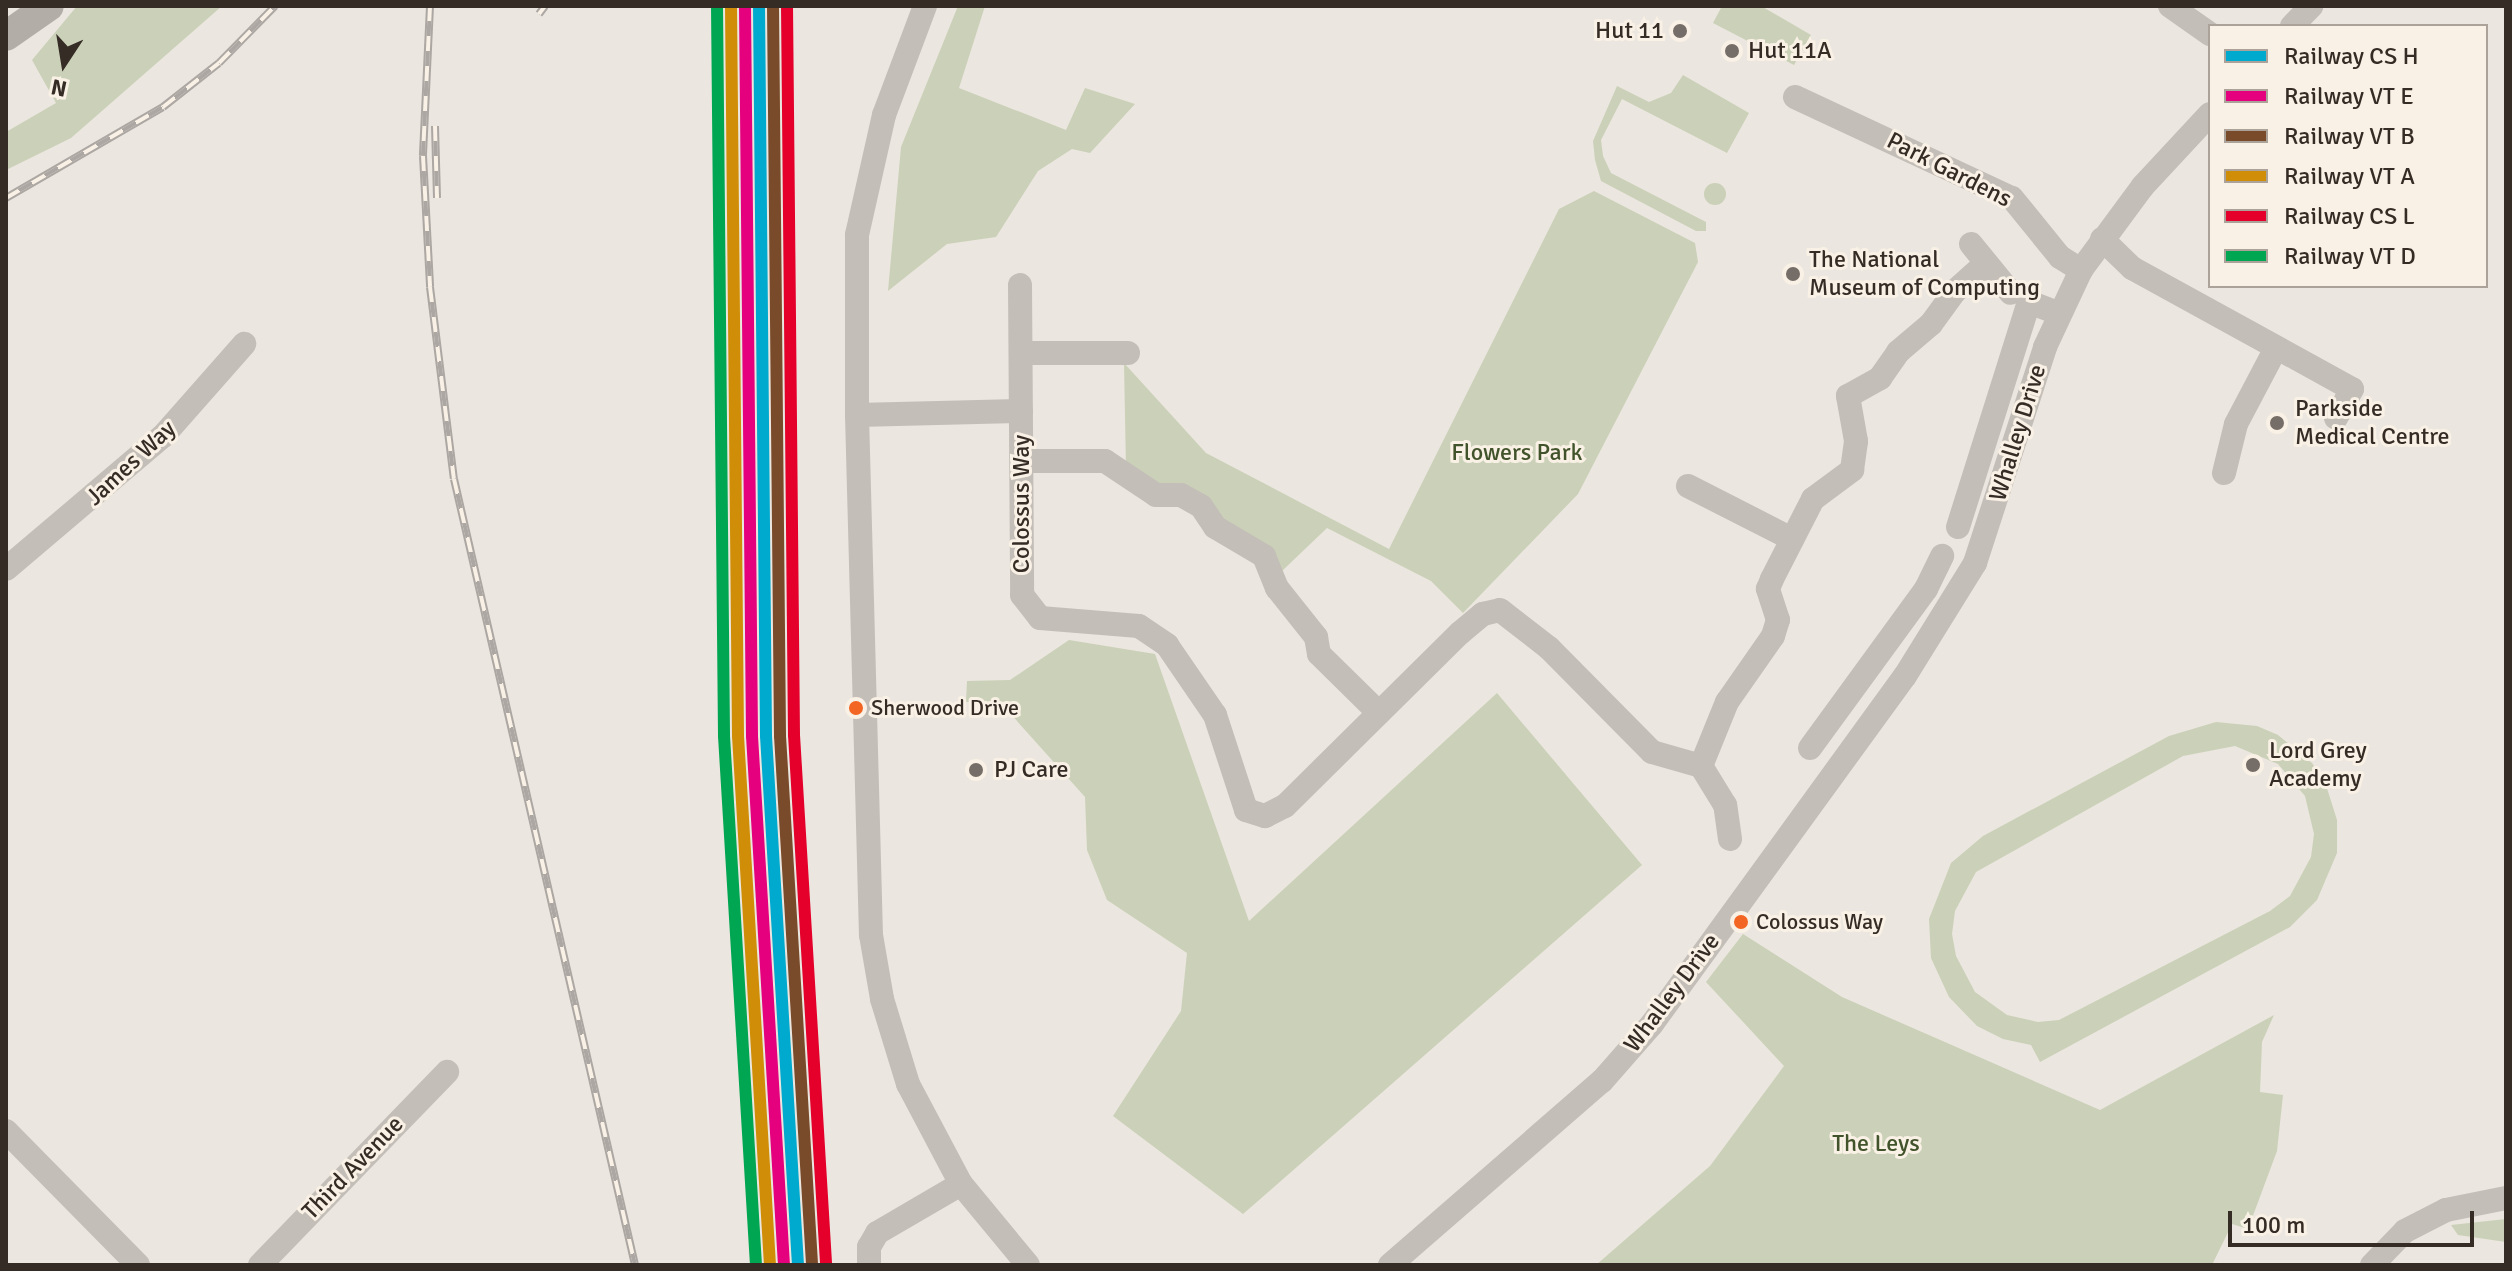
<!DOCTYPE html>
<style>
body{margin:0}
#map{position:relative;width:2512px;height:1271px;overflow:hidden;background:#ebe6df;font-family:Signika,sans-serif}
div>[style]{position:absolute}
.green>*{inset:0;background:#cbd1b8}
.round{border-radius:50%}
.minor>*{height:24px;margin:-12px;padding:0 12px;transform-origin:12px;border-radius:12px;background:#c4beb8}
.major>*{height:30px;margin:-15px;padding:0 15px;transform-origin:15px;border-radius:15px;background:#b3ada7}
.rail>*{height:8px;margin-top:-4px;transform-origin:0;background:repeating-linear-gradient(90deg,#f9f1e5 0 15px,#aca7a2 0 30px);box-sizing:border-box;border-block:2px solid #aca7a2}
.rail-1>*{height:12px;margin:-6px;padding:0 6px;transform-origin:6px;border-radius:6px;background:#00a9ce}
.rail-2>*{height:12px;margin:-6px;padding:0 6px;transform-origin:6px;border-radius:6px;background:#e5007d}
.rail-3>*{height:12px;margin:-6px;padding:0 6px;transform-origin:6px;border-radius:6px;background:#7a4b2a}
.rail-4>*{height:12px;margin:-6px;padding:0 6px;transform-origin:6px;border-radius:6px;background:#d08e08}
.rail-5>*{height:12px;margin:-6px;padding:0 6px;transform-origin:6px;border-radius:6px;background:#e4002b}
.rail-6>*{height:12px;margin:-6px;padding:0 6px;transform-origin:6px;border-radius:6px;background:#00a651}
.dots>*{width:22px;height:22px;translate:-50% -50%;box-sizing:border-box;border:4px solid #f9f1e5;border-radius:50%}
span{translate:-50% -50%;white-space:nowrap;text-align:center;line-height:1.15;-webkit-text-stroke:6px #f9f1e5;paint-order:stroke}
.bus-label{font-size:22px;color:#352c26}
.left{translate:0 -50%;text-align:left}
.poi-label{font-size:24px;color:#352c26}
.right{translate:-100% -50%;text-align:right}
.street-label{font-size:24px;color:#352c26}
.park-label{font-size:24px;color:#41532a}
.frame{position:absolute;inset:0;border:8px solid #352c26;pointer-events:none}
.legend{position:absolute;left:2208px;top:24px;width:280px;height:264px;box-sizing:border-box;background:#f9f1e5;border:2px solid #aba299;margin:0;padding:10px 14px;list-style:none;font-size:24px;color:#352c26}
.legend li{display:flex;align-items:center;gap:16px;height:40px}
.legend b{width:40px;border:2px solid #aba299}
.north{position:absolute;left:24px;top:24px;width:80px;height:80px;-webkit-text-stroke:6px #f9f1e5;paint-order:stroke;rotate:192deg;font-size:22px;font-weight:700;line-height:32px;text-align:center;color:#352c26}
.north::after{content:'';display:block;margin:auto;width:28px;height:36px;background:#352c26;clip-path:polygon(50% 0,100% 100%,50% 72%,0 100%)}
.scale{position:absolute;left:2228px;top:1211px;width:246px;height:36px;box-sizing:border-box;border:4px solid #352c26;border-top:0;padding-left:10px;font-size:24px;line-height:28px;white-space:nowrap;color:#352c26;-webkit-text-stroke:6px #f9f1e5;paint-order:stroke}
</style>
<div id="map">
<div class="green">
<i style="clip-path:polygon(77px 6px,222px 6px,71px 138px,6px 170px,6px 132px,56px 103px,32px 60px)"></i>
<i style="clip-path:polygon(958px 6px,985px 6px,959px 88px,1066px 130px,1085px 88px,1135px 104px,1090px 153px,1072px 149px,1038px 171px,996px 237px,947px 244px,888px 291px,901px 147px)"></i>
<i style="clip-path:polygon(1722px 6px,1761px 6px,1811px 35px,1794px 65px,1713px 23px)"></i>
<i style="clip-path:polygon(1683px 75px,1749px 113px,1727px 153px,1622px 99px,1601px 140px,1603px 156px,1611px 173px,1706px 222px,1706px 231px,1696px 231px,1601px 181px,1595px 160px,1593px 141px,1617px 86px,1649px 102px,1671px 93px)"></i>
<i class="round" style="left:1704px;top:183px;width:22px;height:22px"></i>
<i style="clip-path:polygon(1594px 191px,1695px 243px,1698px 262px,1578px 494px,1463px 613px,1431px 581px,1327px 528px,1282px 571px,1126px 469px,1124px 363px,1206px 453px,1389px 549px,1559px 209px)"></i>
<i style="clip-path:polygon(1069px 640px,1155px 654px,1249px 921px,1497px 693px,1642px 865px,1243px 1214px,1113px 1116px,1181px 1011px,1187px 953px,1107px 900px,1087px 850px,1085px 797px,1000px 702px,966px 702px,967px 681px,1010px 680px)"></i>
<i style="clip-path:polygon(evenodd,2216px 722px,2257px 726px,2278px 735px,2312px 763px,2325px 782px,2337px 820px,2337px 853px,2317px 900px,2290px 927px,2040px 1062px,2031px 1045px,2003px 1039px,1977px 1026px,1949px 997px,1931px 958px,1929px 919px,1951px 863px,1983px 836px,2169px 736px,2216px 722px,2235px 746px,2278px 764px,2305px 796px,2314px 834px,2311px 857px,2290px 896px,2270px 911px,2059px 1020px,2038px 1022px,2007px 1015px,1975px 992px,1956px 956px,1952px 934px,1955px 911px,1976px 872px,2183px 756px,2235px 746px)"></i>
<i style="clip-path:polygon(1743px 934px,1842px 997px,2100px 1110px,2274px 1015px,2262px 1042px,2260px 1092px,2283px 1095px,2277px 1151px,2248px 1229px,2232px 1224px,2212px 1265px,1596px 1265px,1710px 1166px,1784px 1066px,1706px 982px)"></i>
<i style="clip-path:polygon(2506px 1219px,2506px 1242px,2458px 1235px,2451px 1225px)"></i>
</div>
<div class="minor">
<i style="left:925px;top:6px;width:116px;rotate:110.6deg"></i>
<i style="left:884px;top:115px;width:123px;rotate:102.7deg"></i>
<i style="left:857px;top:235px;width:180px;rotate:90deg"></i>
<i style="left:857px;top:415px;width:520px;rotate:88.46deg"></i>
<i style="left:871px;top:935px;width:65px;rotate:80.2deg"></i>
<i style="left:882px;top:999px;width:89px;rotate:73deg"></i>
<i style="left:908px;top:1084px;width:113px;rotate:62.1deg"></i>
<i style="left:961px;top:1184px;width:105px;rotate:50.4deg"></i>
<i style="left:2170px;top:6px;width:49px;rotate:35deg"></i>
<i style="left:2292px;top:26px;width:28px;rotate:-46deg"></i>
<i style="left:1795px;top:97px;width:239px;rotate:25deg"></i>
<i style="left:2012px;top:198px;width:76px;rotate:50.9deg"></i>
<i style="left:2060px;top:257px;width:25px;rotate:32deg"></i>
<i style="left:2102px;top:239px;width:42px;rotate:44deg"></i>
<i style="left:2132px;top:268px;width:251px;rotate:28.8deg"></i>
<i style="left:2352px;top:389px;width:33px;rotate:119deg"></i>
<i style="left:1971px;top:244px;width:63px;rotate:50.8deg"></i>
<i style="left:1020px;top:285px;width:310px;rotate:89.6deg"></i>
<i style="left:1022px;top:595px;width:29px;rotate:52deg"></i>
<i style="left:1040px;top:618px;width:99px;rotate:4.6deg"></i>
<i style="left:1139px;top:626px;width:34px;rotate:34deg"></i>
<i style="left:1167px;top:645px;width:85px;rotate:55.6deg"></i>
<i style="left:1215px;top:715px;width:100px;rotate:71.9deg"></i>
<i style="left:1246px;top:810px;width:20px;rotate:18deg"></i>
<i style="left:1265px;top:816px;width:22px;rotate:-27deg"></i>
<i style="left:1285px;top:806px;width:246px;rotate:-44.7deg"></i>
<i style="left:1460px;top:633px;width:30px;rotate:-40deg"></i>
<i style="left:1483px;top:614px;width:17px;rotate:-13deg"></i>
<i style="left:1500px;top:610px;width:62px;rotate:37.8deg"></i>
<i style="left:1549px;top:648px;width:146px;rotate:45.3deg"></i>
<i style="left:1652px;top:752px;width:51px;rotate:15.9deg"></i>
<i style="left:1022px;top:353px;width:106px"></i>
<i style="left:857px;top:415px;width:164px;rotate:-1.4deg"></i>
<i style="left:1023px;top:461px;width:82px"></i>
<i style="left:1105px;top:461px;width:61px;rotate:33.7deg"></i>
<i style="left:1156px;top:495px;width:25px"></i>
<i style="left:1181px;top:495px;width:23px;rotate:29deg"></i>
<i style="left:1201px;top:506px;width:25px;rotate:56deg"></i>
<i style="left:1215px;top:527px;width:57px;rotate:30.6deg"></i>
<i style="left:1264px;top:556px;width:35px;rotate:68deg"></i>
<i style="left:1277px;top:588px;width:63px;rotate:51.5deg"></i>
<i style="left:1316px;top:637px;width:17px;rotate:80deg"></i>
<i style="left:1319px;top:654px;width:84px;rotate:44.5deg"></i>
<i style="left:2224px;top:473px;width:50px;rotate:-76.2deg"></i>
<i style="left:2236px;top:424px;width:86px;rotate:-62.2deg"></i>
<i style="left:1688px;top:486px;width:117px;rotate:27deg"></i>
<i style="left:1958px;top:527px;width:236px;rotate:-72.5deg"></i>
<i style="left:2029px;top:302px;width:31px;rotate:21deg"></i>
<i style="left:6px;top:569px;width:206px;rotate:-40.3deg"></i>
<i style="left:163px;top:436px;width:123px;rotate:-48.6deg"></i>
<i style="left:1810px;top:748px;width:197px;rotate:-53.9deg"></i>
<i style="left:1926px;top:589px;width:37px;rotate:-64deg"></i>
<i style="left:1730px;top:839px;width:34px;rotate:-98deg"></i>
<i style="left:1725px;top:805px;width:46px;rotate:-121.6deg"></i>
<i style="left:1701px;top:766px;width:69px;rotate:-67.9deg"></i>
<i style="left:1727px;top:702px;width:80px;rotate:-55.1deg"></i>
<i style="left:1773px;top:636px;width:17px;rotate:-73deg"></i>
<i style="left:1778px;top:620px;width:33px;rotate:-108deg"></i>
<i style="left:1768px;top:589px;width:11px;rotate:-68deg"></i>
<i style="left:1772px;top:579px;width:90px;rotate:-62.9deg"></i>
<i style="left:1813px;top:499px;width:49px;rotate:-36.6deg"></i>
<i style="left:1852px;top:470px;width:29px;rotate:-82deg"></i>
<i style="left:1856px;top:441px;width:46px;rotate:-100.1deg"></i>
<i style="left:1848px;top:396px;width:37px;rotate:-29deg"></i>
<i style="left:1880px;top:378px;width:32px;rotate:-55deg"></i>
<i style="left:1898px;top:352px;width:43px;rotate:-40.3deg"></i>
<i style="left:1931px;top:324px;width:39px;rotate:-54deg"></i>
<i style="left:1954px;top:292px;width:42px;rotate:-42.1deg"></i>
<i style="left:6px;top:1131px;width:188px;rotate:45.4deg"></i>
<i style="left:260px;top:1265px;width:269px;rotate:-45.9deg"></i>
<i style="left:869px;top:1265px;width:18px;rotate:-90deg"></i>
<i style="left:869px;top:1247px;width:16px;rotate:-60deg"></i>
<i style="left:877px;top:1233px;width:97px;rotate:-30.3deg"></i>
<i style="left:1390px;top:1265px;width:281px;rotate:-41deg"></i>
<i style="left:1602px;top:1081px;width:76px;rotate:-48.7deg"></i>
<i style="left:1652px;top:1024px;width:430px;rotate:-54deg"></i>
<i style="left:1905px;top:676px;width:133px;rotate:-58.2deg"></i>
<i style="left:1975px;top:563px;width:227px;rotate:-72deg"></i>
<i style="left:2045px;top:347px;width:85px;rotate:-64.9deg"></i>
<i style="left:2081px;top:270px;width:104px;rotate:-53.6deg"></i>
<i style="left:2143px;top:186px;width:98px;rotate:-47.1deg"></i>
<i style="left:2372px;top:1265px;width:47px;rotate:-45.9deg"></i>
<i style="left:2405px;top:1231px;width:46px;rotate:-27.1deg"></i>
<i style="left:2446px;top:1210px;width:61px;rotate:-11.3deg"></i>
</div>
<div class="major">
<i style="left:6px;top:36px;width:52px;rotate:-34.9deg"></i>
</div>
<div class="rail">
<i style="left:430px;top:6px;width:150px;rotate:92.7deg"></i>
<i style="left:423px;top:156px;width:131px;rotate:86.9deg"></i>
<i style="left:430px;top:287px;width:193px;rotate:82.9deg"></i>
<i style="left:454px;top:479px;width:807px;rotate:77.03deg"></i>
<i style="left:539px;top:14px;width:10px;rotate:-53deg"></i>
<i style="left:435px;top:126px;width:72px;rotate:88.4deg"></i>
<i style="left:6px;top:198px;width:181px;rotate:-30.1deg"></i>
<i style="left:163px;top:107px;width:71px;rotate:-38.2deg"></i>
<i style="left:219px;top:63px;width:80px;rotate:-45.5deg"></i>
</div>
<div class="rail-1">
<i style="left:759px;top:6px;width:730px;rotate:89.45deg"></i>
<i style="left:766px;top:736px;width:530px;rotate:86.54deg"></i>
</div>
<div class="rail-2">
<i style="left:745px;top:6px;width:730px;rotate:89.45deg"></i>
<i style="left:752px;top:736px;width:530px;rotate:86.54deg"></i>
</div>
<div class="rail-3">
<i style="left:773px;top:6px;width:730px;rotate:89.45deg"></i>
<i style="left:780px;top:736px;width:529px;rotate:86.53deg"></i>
</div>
<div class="rail-4">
<i style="left:731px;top:6px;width:730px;rotate:89.45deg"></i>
<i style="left:738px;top:736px;width:530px;rotate:86.54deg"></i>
</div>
<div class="rail-5">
<i style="left:787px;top:6px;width:729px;rotate:89.45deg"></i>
<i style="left:794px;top:735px;width:529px;rotate:86.53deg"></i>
</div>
<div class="rail-6">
<i style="left:717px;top:6px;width:730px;rotate:89.45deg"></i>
<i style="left:724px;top:736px;width:530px;rotate:86.54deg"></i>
</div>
<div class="dots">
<i style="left:1680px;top:31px;background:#756d67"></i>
<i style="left:1732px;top:51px;background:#756d67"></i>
<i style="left:1793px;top:274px;background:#756d67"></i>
<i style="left:2277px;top:423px;background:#756d67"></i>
<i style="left:856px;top:708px;background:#f26522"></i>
<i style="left:2253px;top:765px;background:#756d67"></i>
<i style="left:976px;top:770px;background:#756d67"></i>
<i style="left:1741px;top:922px;background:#f26522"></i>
</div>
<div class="bus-label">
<span class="left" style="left:871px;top:708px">Sherwood Drive</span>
<span class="left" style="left:1756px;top:922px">Colossus Way</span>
</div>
<div class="poi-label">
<span class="right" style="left:1664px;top:31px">Hut 11</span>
<span class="left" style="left:1748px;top:51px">Hut 11A</span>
<span class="left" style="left:1809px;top:274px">The National<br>Museum of Computing</span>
<span class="left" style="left:2295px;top:423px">Parkside<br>Medical Centre</span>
<span class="left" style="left:2269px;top:765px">Lord Grey<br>Academy</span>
<span class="left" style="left:994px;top:770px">PJ Care</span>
</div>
<div class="street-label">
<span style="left:1949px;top:170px;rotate:27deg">Park Gardens</span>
<span style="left:2018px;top:433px;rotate:-73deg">Whalley Drive</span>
<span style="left:131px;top:463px;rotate:-43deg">James Way</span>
<span style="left:1022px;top:504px;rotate:-90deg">Colossus Way</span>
<span style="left:1672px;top:993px;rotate:-53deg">Whalley Drive</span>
<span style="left:353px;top:1168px;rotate:-46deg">Third Avenue</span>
</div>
<div class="park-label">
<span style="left:1517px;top:453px">Flowers Park</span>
<span style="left:1876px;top:1144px">The Leys</span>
</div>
<div class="frame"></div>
<ul class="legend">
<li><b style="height:10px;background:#00a9ce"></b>Railway CS H</li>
<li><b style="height:10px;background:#e5007d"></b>Railway VT E</li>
<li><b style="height:10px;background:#7a4b2a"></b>Railway VT B</li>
<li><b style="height:10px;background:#d08e08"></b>Railway VT A</li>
<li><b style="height:10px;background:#e4002b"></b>Railway CS L</li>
<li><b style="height:10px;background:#00a651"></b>Railway VT D</li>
</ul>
<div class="north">N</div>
<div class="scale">100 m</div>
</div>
